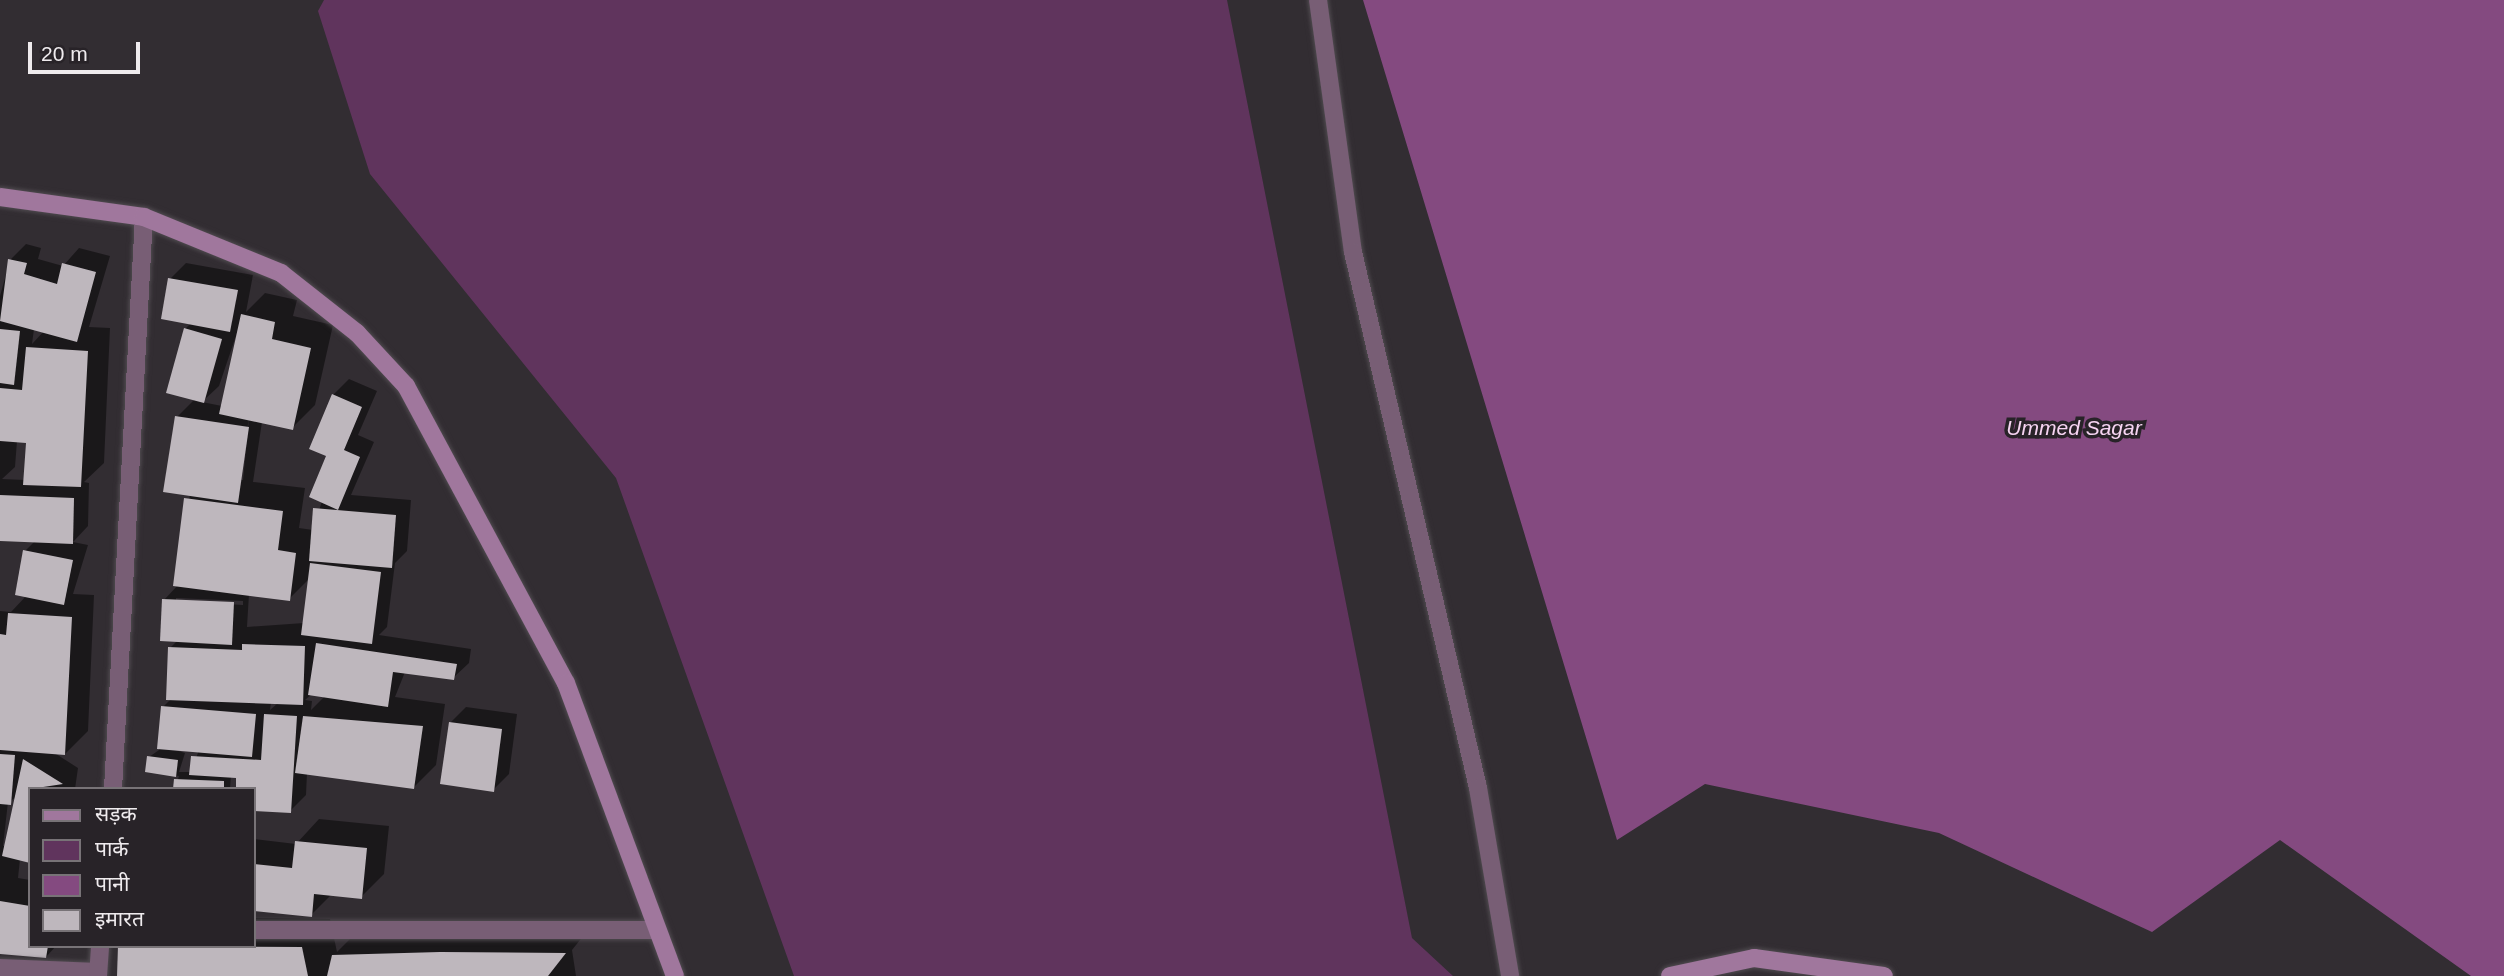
<!DOCTYPE html>
<meta charset="utf-8">
<style>
body{margin:0}
#map{position:relative;width:2504px;height:976px;overflow:hidden;background:#322d32;font-family:Helvetica,"Noto Sans Devanagari",sans-serif}
div>[style]{position:absolute}
.green>*{inset:0;background:#60345d}
.water>*{inset:0;background:#844a80}
.shadow>*{inset:0;background:#0007}
.building>*{inset:0;background:#beb7bd}
.roads{filter:drop-shadow(0 0 2px #504b50) drop-shadow(0 0 2px #504b50)}
.street>*{height:18px;margin:-9px;padding:0 9px;transform-origin:9px;border-radius:9px;background:#785e75}
.secondary>*{height:18px;margin:-9px;padding:0 9px;transform-origin:9px;border-radius:9px;background:#a0779d}
span{translate:-50% -50%;white-space:nowrap;text-align:center;line-height:1.15;-webkit-text-stroke:7px #282328;paint-order:stroke}
.water-label{font-size:21px;color:#f6d4f2;font-style:italic}
.legend{position:absolute;left:28px;top:787px;width:228px;height:161px;box-sizing:border-box;background:#282328;border:2px solid #787377;margin:0;padding:9px 12px;list-style:none;font-size:21px;color:#efebee}
.legend li{display:flex;align-items:center;gap:14px;height:35px}
.legend b{width:35px;border:2px solid #787377}
.scale{position:absolute;left:28px;top:42px;width:112px;height:32px;box-sizing:border-box;border:4px solid #efebee;border-top:0;padding-left:9px;font-size:21px;line-height:24px;white-space:nowrap;color:#efebee;-webkit-text-stroke:5px #282328;paint-order:stroke}
</style>
<div id="map">
<div class="green">
<i style="clip-path:polygon(324px 0,1227px 0,1412px 938px,1453px 976px,794px 976px,616px 478px,370px 174px,318px 11px)"></i>
</div>
<div class="water">
<i style="clip-path:polygon(1363px 0,2504px 0,2504px 976px,2471px 976px,2280px 840px,2152px 932px,1939px 833px,1705px 784px,1617px 840px)"></i>
</div>
<div class="shadow">
<i style="clip-path:polygon(evenodd,26px 244px,41px 248px,38px 259px,63px 266px,79px 248px,110px 256px,89px 327px,110px 328px,104px 463px,84px 482px,89px 483px,88px 526px,73px 542px,88px 545px,73px 594px,94px 595px,88px 731px,65px 754px,53px 752px,78px 768px,75px 789px,30px 789px,20px 859px,18px 878px,30px 880px,30px 946px,56px 946px,46px 957px,0 952px,0 611px,11px 612px,27px 595px,25px 551px,35px 541px,0 540px,0 296px,10px 260px,26px 244px,34px 329px,44px 331px,32px 344px,34px 329px,26px 244px,17px 441px,27px 441px,25px 480px,2px 479px,15px 467px,17px 441px,26px 244px,17px 797px,6px 846px,3px 846px,8px 802px,17px 797px)"></i>
<i style="clip-path:polygon(evenodd,186px 263px,253px 275px,246px 312px,265px 293px,297px 300px,293px 316px,333px 325px,315px 405px,292px 428px,262px 422px,253px 482px,305px 488px,299px 528px,313px 530px,322px 501px,333px 395px,349px 379px,377px 391px,358px 435px,374px 442px,351px 495px,411px 500px,407px 551px,395px 563px,387px 627px,379px 635px,471px 649px,469px 663px,453px 678px,405px 672px,395px 697px,445px 704px,436px 765px,413px 788px,307px 773px,306px 795px,290px 811px,254px 809px,254px 789px,238px 776px,231px 776px,230px 789px,175px 789px,179px 776px,147px 771px,149px 757px,159px 750px,163px 707px,171px 699px,170px 648px,178px 640px,164px 600px,178px 585px,190px 494px,177px 417px,195px 399px,185px 329px,191px 323px,170px 279px,186px 263px,242px 318px,222px 406px,202px 402px,219px 386px,242px 318px,186px 263px,249px 418px,243px 480px,239px 480px,249px 418px,186px 263px,310px 578px,304px 623px,247px 627px,249px 594px,289px 599px,310px 578px,186px 263px,176px 598px,243px 601px,243px 605px,176px 601px,176px 598px,186px 263px,312px 694px,325px 696px,311px 710px,312px 701px,305px 700px,312px 694px,186px 263px,271px 702px,278px 703px,270px 710px,271px 702px,186px 263px,169px 748px,199px 750px,191px 772px,179px 772px,185px 753px,169px 748px)"></i>
<i style="clip-path:polygon(466px 707px,517px 714px,509px 774px,493px 790px,450px 723px)"></i>
<i style="clip-path:polygon(319px 819px,389px 826px,384px 874px,361px 897px,332px 894px,311px 915px,254px 909px,254px 839px,296px 844px)"></i>
<i style="clip-path:polygon(254px 918px,330px 919px,337px 952px,362px 927px,592px 925px,572px 950px,576px 976px,119px 976px,120px 946px,254px 946px)"></i>
</div>
<div class="building">
<i style="clip-path:polygon(8px 259px,27px 263px,24px 274px,57px 284px,62px 263px,96px 272px,77px 342px,0 321px)"></i>
<i style="clip-path:polygon(168px 278px,238px 290px,230px 332px,161px 319px)"></i>
<i style="clip-path:polygon(241px 314px,275px 322px,272px 339px,311px 348px,293px 430px,219px 414px)"></i>
<i style="clip-path:polygon(184px 328px,222px 339px,204px 403px,166px 393px)"></i>
<i style="clip-path:polygon(0 329px,20px 331px,14px 385px,0 383px)"></i>
<i style="clip-path:polygon(26px 347px,88px 351px,81px 487px,23px 485px,26px 443px,0 441px,0 388px,22px 390px)"></i>
<i style="clip-path:polygon(332px 394px,362px 407px,344px 450px,360px 457px,338px 510px,309px 497px,326px 456px,309px 449px)"></i>
<i style="clip-path:polygon(175px 416px,249px 427px,238px 503px,163px 492px)"></i>
<i style="clip-path:polygon(0 495px,74px 498px,73px 544px,0 541px)"></i>
<i style="clip-path:polygon(184px 498px,283px 511px,278px 550px,296px 553px,290px 601px,173px 586px)"></i>
<i style="clip-path:polygon(313px 508px,396px 515px,392px 568px,309px 561px)"></i>
<i style="clip-path:polygon(23px 550px,73px 560px,64px 605px,15px 595px)"></i>
<i style="clip-path:polygon(310px 563px,381px 572px,372px 644px,301px 635px)"></i>
<i style="clip-path:polygon(162px 599px,234px 602px,232px 645px,160px 641px)"></i>
<i style="clip-path:polygon(8px 613px,72px 617px,65px 755px,0 750px,0 634px,6px 635px)"></i>
<i style="clip-path:polygon(316px 643px,457px 664px,454px 680px,393px 672px,388px 707px,308px 695px)"></i>
<i style="clip-path:polygon(242px 644px,305px 646px,303px 705px,166px 700px,168px 647px,242px 650px)"></i>
<i style="clip-path:polygon(161px 706px,256px 714px,252px 757px,157px 749px)"></i>
<i style="clip-path:polygon(264px 714px,297px 716px,291px 813px,254px 811px,254px 789px,236px 789px,236px 778px,189px 775px,191px 756px,261px 760px)"></i>
<i style="clip-path:polygon(303px 716px,423px 726px,414px 789px,295px 773px)"></i>
<i style="clip-path:polygon(449px 722px,502px 729px,494px 792px,440px 784px)"></i>
<i style="clip-path:polygon(0 754px,15px 755px,11px 805px,0 804px)"></i>
<i style="clip-path:polygon(147px 756px,178px 760px,176px 777px,145px 772px)"></i>
<i style="clip-path:polygon(23px 759px,63px 784px,30px 789px,30px 863px,2px 856px)"></i>
<i style="clip-path:polygon(174px 779px,224px 781px,224px 789px,173px 789px)"></i>
<i style="clip-path:polygon(295px 841px,367px 848px,362px 899px,314px 894px,312px 917px,254px 911px,254px 864px,292px 868px)"></i>
<i style="clip-path:polygon(0 901px,30px 906px,30px 946px,48px 946px,46px 958px,0 954px)"></i>
<i style="clip-path:polygon(118px 946px,302px 947px,308px 976px,117px 976px)"></i>
<i style="clip-path:polygon(440px 952px,566px 953px,548px 976px,327px 976px,332px 955px)"></i>
</div>
<div class="roads">
<div class="street">
<i style="left:1318px;top:0;width:254px;rotate:82.1deg"></i>
<i style="left:1353px;top:252px;width:550px;rotate:76.87deg"></i>
<i style="left:1478px;top:788px;width:191px;rotate:80.3deg"></i>
<i style="left:113px;top:789px;width:573px;rotate:-86.9deg"></i>
<i style="left:254px;top:930px;width:399px"></i>
<i style="left:0;top:968px;width:98px;rotate:2.3deg"></i>
<i style="left:98px;top:976px;width:30px;rotate:-86deg"></i>
</div>
<div class="secondary">
<i style="left:0;top:197px;width:145px;rotate:7.9deg"></i>
<i style="left:144px;top:217px;width:148px;rotate:22.2deg"></i>
<i style="left:281px;top:273px;width:97px;rotate:38.3deg"></i>
<i style="left:357px;top:333px;width:72px;rotate:47.2deg"></i>
<i style="left:406px;top:386px;width:337px;rotate:61.7deg"></i>
<i style="left:566px;top:683px;width:313px;rotate:69.6deg"></i>
<i style="left:1670px;top:976px;width:86px;rotate:-12.1deg"></i>
<i style="left:1754px;top:958px;width:131px;rotate:7.9deg"></i>
</div>
</div>
<div class="water-label">
<span style="left:2074px;top:428px">Ummed Sagar</span>
</div>
<ul class="legend">
<li><b style="height:9px;background:#a0779d"></b>सड़क</li>
<li><b style="height:19px;background:#60345d"></b>पार्क</li>
<li><b style="height:19px;background:#844a80"></b>पानी</li>
<li><b style="height:19px;background:#beb7bd"></b>इमारत</li>
</ul>
<div class="scale">20 m</div>
</div>
